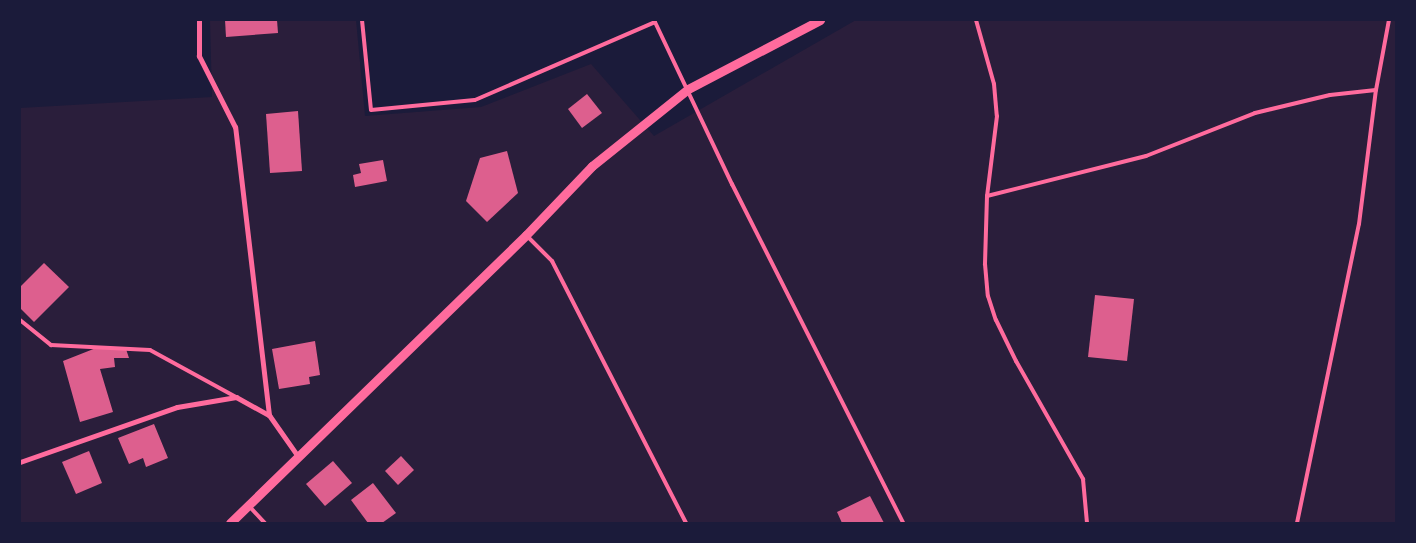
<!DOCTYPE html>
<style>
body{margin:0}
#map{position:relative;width:1416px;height:543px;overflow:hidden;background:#1b1b3a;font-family:"Crimson Pro",serif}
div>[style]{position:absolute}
.green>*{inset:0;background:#2a1e3b}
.building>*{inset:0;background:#dd5f8e}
.service>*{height:4px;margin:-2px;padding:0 2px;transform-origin:2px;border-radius:2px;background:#ff6b9d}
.minor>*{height:5px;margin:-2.5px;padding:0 2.5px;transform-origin:2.5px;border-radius:2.5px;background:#ff6b9d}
.tertiary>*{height:9px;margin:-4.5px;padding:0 4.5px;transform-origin:4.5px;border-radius:4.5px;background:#ff6b9d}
span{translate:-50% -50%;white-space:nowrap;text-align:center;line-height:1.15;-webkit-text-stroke:5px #1b1b3a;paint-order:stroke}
.frame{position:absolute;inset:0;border:21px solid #1b1b3a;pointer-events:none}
</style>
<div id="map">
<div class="green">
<i style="clip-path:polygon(210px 20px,356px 20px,365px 116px,481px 107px,591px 64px,654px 136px,856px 20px,1396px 20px,1396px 523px,20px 523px,20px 108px,212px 97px)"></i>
</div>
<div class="building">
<i style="clip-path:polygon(225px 20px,277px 20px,278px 33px,226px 37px)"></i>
<i style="clip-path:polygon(587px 94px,602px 113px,582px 128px,568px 109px)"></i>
<i style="clip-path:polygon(298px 111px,302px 171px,270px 173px,266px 114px)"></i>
<i style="clip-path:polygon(507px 151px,518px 193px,487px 222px,466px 201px,480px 158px)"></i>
<i style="clip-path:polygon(383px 160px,387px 181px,355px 187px,353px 175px,361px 173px,359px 164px)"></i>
<i style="clip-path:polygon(44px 263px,69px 287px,34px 322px,20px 308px,20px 287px)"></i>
<i style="clip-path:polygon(1095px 295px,1134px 299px,1127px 361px,1088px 357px)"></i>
<i style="clip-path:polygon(315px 341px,320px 375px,309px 377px,310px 384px,279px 389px,272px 349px)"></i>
<i style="clip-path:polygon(96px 348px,126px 349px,129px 358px,114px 358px,115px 367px,100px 369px,113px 412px,80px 422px,63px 361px)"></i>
<i style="clip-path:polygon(154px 424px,168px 458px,146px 467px,143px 458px,129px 464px,118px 438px)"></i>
<i style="clip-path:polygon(89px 451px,102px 483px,76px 494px,62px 462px)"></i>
<i style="clip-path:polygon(401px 456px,414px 470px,398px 485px,385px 471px)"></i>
<i style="clip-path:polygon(333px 461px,352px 483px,325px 506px,306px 484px)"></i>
<i style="clip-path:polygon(373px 483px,396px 513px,382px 523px,368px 523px,351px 500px)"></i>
<i style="clip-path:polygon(870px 496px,884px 523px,842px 523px,837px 512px)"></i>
</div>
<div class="service">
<i style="left:362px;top:20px;width:90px;rotate:84.3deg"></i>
<i style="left:371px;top:110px;width:104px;rotate:-5.5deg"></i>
<i style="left:475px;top:100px;width:196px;rotate:-23.4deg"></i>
<i style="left:654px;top:20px;width:182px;rotate:64.6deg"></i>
<i style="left:732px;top:184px;width:380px;rotate:63.2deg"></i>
<i style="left:976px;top:20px;width:66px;rotate:74.3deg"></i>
<i style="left:994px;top:84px;width:32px;rotate:85deg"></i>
<i style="left:997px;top:116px;width:81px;rotate:97.1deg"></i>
<i style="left:987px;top:196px;width:68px;rotate:91.7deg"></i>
<i style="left:985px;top:264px;width:32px;rotate:85deg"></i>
<i style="left:988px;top:296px;width:25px;rotate:72deg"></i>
<i style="left:996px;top:320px;width:46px;rotate:64deg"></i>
<i style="left:1016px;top:361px;width:136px;rotate:60.4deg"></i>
<i style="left:1083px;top:479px;width:44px;rotate:84.8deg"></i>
<i style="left:987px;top:196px;width:164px;rotate:-14.1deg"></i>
<i style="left:1146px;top:156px;width:117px;rotate:-21.5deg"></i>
<i style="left:1255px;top:113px;width:77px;rotate:-13.5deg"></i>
<i style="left:1330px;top:95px;width:46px;rotate:-6.2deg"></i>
<i style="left:526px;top:235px;width:37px;rotate:45deg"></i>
<i style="left:552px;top:261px;width:294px;rotate:62.9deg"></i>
<i style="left:20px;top:320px;width:40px;rotate:39deg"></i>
<i style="left:51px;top:345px;width:99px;rotate:2.9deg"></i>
<i style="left:150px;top:350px;width:98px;rotate:28.7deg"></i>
<i style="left:249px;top:506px;width:23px;rotate:47deg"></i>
<i style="left:1297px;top:523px;width:305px;rotate:-78.3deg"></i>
<i style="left:1359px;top:224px;width:135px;rotate:-82.8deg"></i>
<i style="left:1376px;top:90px;width:71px;rotate:-79.5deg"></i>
</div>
<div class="minor">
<i style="left:269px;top:415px;width:49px;rotate:55deg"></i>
<i style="left:20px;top:462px;width:166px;rotate:-19.3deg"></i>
<i style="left:177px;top:407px;width:60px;rotate:-9.6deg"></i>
<i style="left:236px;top:397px;width:38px;rotate:29deg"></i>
<i style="left:269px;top:415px;width:290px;rotate:-96.7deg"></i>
<i style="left:235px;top:127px;width:80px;rotate:-116.9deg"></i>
<i style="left:199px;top:56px;width:36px;rotate:-90deg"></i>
</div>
<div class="tertiary">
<i style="left:230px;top:523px;width:413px;rotate:-44.2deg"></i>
<i style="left:526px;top:235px;width:95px;rotate:-46.3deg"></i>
<i style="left:592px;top:166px;width:123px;rotate:-38.7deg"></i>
<i style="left:688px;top:89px;width:149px;rotate:-27.6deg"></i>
</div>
<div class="frame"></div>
</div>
